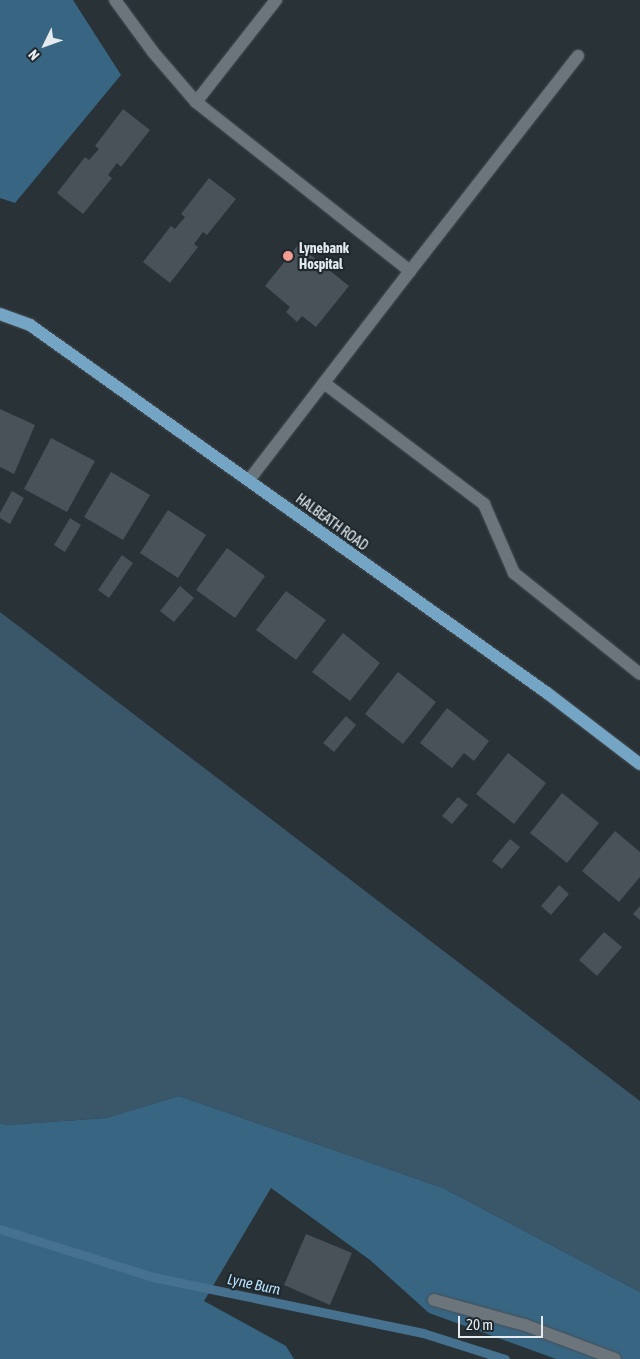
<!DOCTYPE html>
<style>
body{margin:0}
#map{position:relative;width:640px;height:1359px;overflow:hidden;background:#293237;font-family:"Asap Condensed",sans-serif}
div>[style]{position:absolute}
.green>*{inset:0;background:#3a5669}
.forest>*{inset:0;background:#386581}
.stream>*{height:9px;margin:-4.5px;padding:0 4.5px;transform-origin:4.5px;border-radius:4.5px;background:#46728f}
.building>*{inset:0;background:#495259}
.roads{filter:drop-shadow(0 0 1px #494f55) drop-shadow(0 0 1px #494f55)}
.lane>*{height:12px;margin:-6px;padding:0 6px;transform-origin:6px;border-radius:6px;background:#6b757b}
.primary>*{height:12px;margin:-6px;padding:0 6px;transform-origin:6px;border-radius:6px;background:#74a5c4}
.dots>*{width:14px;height:14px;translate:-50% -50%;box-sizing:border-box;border:2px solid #1f282d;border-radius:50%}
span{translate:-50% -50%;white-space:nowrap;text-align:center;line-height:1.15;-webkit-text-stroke:4.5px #1f282d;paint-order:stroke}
.poi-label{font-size:14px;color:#e4eaee;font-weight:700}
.left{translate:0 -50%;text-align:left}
.street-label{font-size:14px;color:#e4eaee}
.water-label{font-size:15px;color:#b9e3ff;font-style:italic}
.north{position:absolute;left:20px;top:20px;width:50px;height:50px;-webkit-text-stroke:4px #1f282d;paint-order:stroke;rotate:228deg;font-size:14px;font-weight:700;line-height:20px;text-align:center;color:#e4eaee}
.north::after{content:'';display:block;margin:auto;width:18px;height:22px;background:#e4eaee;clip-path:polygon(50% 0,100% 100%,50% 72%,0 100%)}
.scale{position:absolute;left:458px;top:1316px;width:85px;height:22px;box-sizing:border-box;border:2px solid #e4eaee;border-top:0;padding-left:6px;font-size:15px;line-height:18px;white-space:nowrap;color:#e4eaee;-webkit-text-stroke:4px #1f282d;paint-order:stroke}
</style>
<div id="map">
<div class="green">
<i style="clip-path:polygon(0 612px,640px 1101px,640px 1292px,443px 1188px,179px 1096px,106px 1118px,6px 1125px,0 1123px)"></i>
</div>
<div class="forest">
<i style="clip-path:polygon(0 0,73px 0,121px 75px,15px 203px,0 198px)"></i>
<i style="clip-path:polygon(179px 1096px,443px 1188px,640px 1292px,640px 1359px,556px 1359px,429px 1313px,370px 1260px,271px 1188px,204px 1301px,286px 1346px,294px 1359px,0 1359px,0 1123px,6px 1125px,106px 1118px)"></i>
</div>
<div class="stream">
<i style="left:0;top:1229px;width:160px;rotate:17.4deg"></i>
<i style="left:153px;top:1277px;width:276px;rotate:11.7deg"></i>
<i style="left:423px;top:1333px;width:86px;rotate:17.6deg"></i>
</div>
<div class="building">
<i style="clip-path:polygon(123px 109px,150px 130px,121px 167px,117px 163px,108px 175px,112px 178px,83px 214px,57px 193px,85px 157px,89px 160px,99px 149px,95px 146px)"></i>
<i style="clip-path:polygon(209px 178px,236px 199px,207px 235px,203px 232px,194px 244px,198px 247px,170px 283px,143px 262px,171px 226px,175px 229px,185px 217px,181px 214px)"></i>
<i style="clip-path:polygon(298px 245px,349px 286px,316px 327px,302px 316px,297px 322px,286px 312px,290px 307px,265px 286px)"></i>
<i style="clip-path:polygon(0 409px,35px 425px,14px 474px,0 467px)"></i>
<i style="clip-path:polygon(51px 438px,95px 461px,67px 512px,24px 489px)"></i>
<i style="clip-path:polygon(111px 472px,150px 495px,123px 540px,84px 517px)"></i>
<i style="clip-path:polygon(12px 491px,24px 498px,10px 524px,0 518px,0 513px)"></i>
<i style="clip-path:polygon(168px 510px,206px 535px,178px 578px,140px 553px)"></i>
<i style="clip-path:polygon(70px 518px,81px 525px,65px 552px,54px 545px)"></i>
<i style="clip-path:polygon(227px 548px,265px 576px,235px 618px,196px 590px)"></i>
<i style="clip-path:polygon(122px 555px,133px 563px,109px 598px,98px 590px)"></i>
<i style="clip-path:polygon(180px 586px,194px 598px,174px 622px,160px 611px)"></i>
<i style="clip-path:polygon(286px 591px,326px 620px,296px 660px,256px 630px)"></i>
<i style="clip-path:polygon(343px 633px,380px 663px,350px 701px,312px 672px)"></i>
<i style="clip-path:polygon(398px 672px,436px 702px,403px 744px,365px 714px)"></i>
<i style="clip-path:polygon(447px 708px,489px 741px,474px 761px,464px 753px,452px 768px,420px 743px)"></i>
<i style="clip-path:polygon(346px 716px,356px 725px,334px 752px,323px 743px)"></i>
<i style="clip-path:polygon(508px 753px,546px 783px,514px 824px,476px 794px)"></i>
<i style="clip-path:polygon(562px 793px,599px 823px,567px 863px,530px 833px)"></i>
<i style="clip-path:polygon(458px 797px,468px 805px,452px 824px,442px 816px)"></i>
<i style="clip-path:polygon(615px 831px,640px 852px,640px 877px,619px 902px,582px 871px)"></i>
<i style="clip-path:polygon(510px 839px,520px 847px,502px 869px,492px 861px)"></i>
<i style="clip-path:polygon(559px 885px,569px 894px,551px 915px,541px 906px)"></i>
<i style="clip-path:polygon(640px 906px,640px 920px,633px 914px)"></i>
<i style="clip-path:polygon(604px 932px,622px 947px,597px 976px,579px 960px)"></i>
<i style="clip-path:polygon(306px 1234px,352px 1253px,330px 1305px,284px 1285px)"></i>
</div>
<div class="roads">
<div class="lane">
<i style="left:115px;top:0;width:64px;rotate:53.8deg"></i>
<i style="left:153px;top:52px;width:66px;rotate:49.3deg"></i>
<i style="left:196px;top:102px;width:273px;rotate:38.3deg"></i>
<i style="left:410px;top:271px;width:264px;rotate:127.6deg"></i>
<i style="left:196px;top:102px;width:130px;rotate:-51.9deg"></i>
<i style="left:410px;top:271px;width:273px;rotate:-52deg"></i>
<i style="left:324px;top:383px;width:201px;rotate:37.1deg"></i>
<i style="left:484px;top:504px;width:75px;rotate:66.5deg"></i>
<i style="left:514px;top:573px;width:161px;rotate:38.7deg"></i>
<i style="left:434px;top:1300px;width:94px;rotate:15.4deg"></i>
<i style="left:525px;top:1325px;width:96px;rotate:20.7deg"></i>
</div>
<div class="primary">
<i style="left:0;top:314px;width:32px;rotate:20deg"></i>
<i style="left:30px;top:325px;width:635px;rotate:35.44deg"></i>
<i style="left:547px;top:693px;width:117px;rotate:37.4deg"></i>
</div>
</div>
<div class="dots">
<i style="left:288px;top:256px;background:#f59c91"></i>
</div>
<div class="poi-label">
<span class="left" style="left:299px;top:256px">Lynebank<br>Hospital</span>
</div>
<div class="street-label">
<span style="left:332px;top:522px;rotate:36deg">HALBEATH ROAD</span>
</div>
<div class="water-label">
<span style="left:254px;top:1284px;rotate:12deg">Lyne Burn</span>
</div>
<div class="north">N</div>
<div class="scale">20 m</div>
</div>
